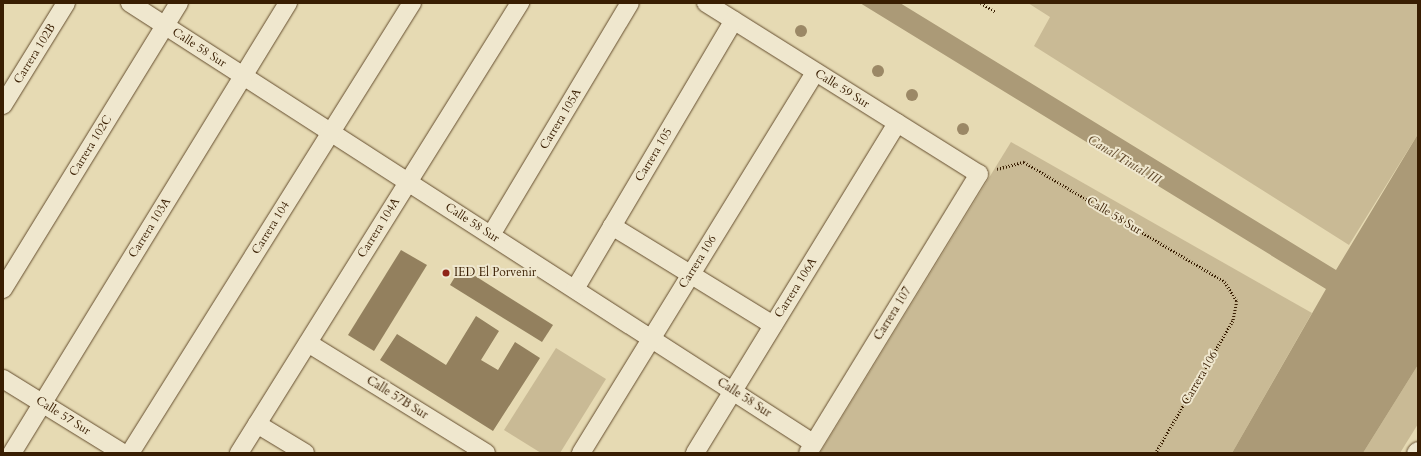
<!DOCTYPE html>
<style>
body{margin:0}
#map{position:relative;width:1421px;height:456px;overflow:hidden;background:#e6dab3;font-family:Cardo,serif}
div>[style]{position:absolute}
.green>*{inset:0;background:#c9ba95}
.water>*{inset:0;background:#ab9a77}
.building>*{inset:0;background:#93805e}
.path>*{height:2.5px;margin-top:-1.25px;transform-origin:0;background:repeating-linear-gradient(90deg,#391e02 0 1px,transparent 0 3px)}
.roads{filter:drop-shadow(0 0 1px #644d2e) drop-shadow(0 0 1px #644d2e)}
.street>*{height:18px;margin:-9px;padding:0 9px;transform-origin:9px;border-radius:9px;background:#efe7ce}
.trees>*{width:12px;height:12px;margin:-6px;border-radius:50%;background:#9b8866}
.dots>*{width:11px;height:11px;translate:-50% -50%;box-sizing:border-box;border:2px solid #efe7ce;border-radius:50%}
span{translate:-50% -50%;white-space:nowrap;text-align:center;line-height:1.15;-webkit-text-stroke:4px #efe7ce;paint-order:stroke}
.street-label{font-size:12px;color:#391e02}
.poi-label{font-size:12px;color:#391e02}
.left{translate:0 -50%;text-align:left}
.water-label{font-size:13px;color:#61492b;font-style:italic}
.frame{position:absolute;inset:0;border:4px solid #391e02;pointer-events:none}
</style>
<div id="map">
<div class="green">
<i style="clip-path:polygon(1028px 3px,1418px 3px,1418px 134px,1349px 245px,1034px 46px,1050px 17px)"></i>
<i style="clip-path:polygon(1011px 142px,1312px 313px,1232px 453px,820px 453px)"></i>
<i style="clip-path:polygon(556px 348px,606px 379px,560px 453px,541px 453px,504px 430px)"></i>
<i style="clip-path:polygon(1418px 365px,1418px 424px,1400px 453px,1363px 453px)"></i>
</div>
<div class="water">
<i style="clip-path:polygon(860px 3px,900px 3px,1336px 270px,1418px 134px,1418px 365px,1363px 453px,1232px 453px,1326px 289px)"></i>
</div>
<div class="building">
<i style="clip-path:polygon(401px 250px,427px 265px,374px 351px,348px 335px)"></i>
<i style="clip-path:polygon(461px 267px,553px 325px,542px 342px,450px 285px)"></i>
<i style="clip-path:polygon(476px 316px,499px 331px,481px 360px,498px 370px,515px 342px,540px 358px,493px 431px,380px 360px,397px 334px,446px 365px)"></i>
</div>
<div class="path">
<i style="left:981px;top:3px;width:17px;rotate:31deg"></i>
<i style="left:997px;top:169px;width:28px;rotate:-15deg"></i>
<i style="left:1024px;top:162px;width:234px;rotate:30.8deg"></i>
<i style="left:1225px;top:282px;width:22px;rotate:58deg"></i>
<i style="left:1237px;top:301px;width:20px;rotate:101deg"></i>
<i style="left:1233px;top:321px;width:153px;rotate:120.3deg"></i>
</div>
<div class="roads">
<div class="street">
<i style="left:130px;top:3px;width:812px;rotate:32.79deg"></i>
<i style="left:706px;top:3px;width:322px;rotate:32.1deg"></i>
<i style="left:979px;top:174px;width:327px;rotate:121.5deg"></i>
<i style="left:3px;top:105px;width:120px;rotate:-58.3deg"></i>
<i style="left:612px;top:226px;width:189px;rotate:31.6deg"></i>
<i style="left:491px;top:235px;width:270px;rotate:-59.1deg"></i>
<i style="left:3px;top:289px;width:336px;rotate:-58.4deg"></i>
<i style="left:575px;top:289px;width:312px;rotate:-59.4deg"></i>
<i style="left:308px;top:343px;width:209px;rotate:31.7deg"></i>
<i style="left:3px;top:379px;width:141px;rotate:31.7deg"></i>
<i style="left:257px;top:424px;width:56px;rotate:31.1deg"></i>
<i style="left:12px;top:453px;width:528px;rotate:-58.48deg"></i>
<i style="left:130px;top:453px;width:531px;rotate:-57.93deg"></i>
<i style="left:239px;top:453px;width:531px;rotate:-58.02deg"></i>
<i style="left:581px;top:453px;width:447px;rotate:-58.4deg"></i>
<i style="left:695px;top:453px;width:387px;rotate:-58.5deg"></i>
<i style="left:1416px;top:453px;width:3px;rotate:-45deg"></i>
</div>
</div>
<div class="trees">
<i style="left:801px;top:31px"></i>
<i style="left:878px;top:71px"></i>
<i style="left:912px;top:95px"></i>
<i style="left:963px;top:129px"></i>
</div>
<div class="dots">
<i style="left:446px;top:273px;background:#8f2418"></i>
</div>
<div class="street-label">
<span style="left:199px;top:48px;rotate:33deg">Calle 58 Sur</span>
<span style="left:35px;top:54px;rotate:-58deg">Carrera 102B</span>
<span style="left:842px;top:89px;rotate:32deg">Calle 59 Sur</span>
<span style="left:561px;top:119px;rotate:-59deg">Carrera 105A</span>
<span style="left:91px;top:146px;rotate:-58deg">Carrera 102C</span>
<span style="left:654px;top:155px;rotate:-59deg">Carrera 105</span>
<span style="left:1114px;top:216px;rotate:31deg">Calle 58 Sur</span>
<span style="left:472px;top:223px;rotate:33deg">Calle 58 Sur</span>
<span style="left:150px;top:228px;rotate:-58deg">Carrera 103A</span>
<span style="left:271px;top:228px;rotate:-58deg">Carrera 104</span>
<span style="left:379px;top:228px;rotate:-58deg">Carrera 104A</span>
<span style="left:698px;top:262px;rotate:-58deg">Carrera 106</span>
<span style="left:796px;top:288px;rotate:-58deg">Carrera 106A</span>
<span style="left:893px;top:314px;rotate:-58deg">Carrera 107</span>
<span style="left:1200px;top:378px;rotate:-60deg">Carrera 106</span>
<span style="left:397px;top:398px;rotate:32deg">Calle 57B Sur</span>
<span style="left:744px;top:398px;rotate:33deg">Calle 58 Sur</span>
<span style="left:63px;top:416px;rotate:32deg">Calle 57 Sur</span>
</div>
<div class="poi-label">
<span class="left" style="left:454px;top:273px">IED El Porvenir</span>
</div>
<div class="water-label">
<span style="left:1124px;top:160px;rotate:31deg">Canal Tintal III</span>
</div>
<div class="frame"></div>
</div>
